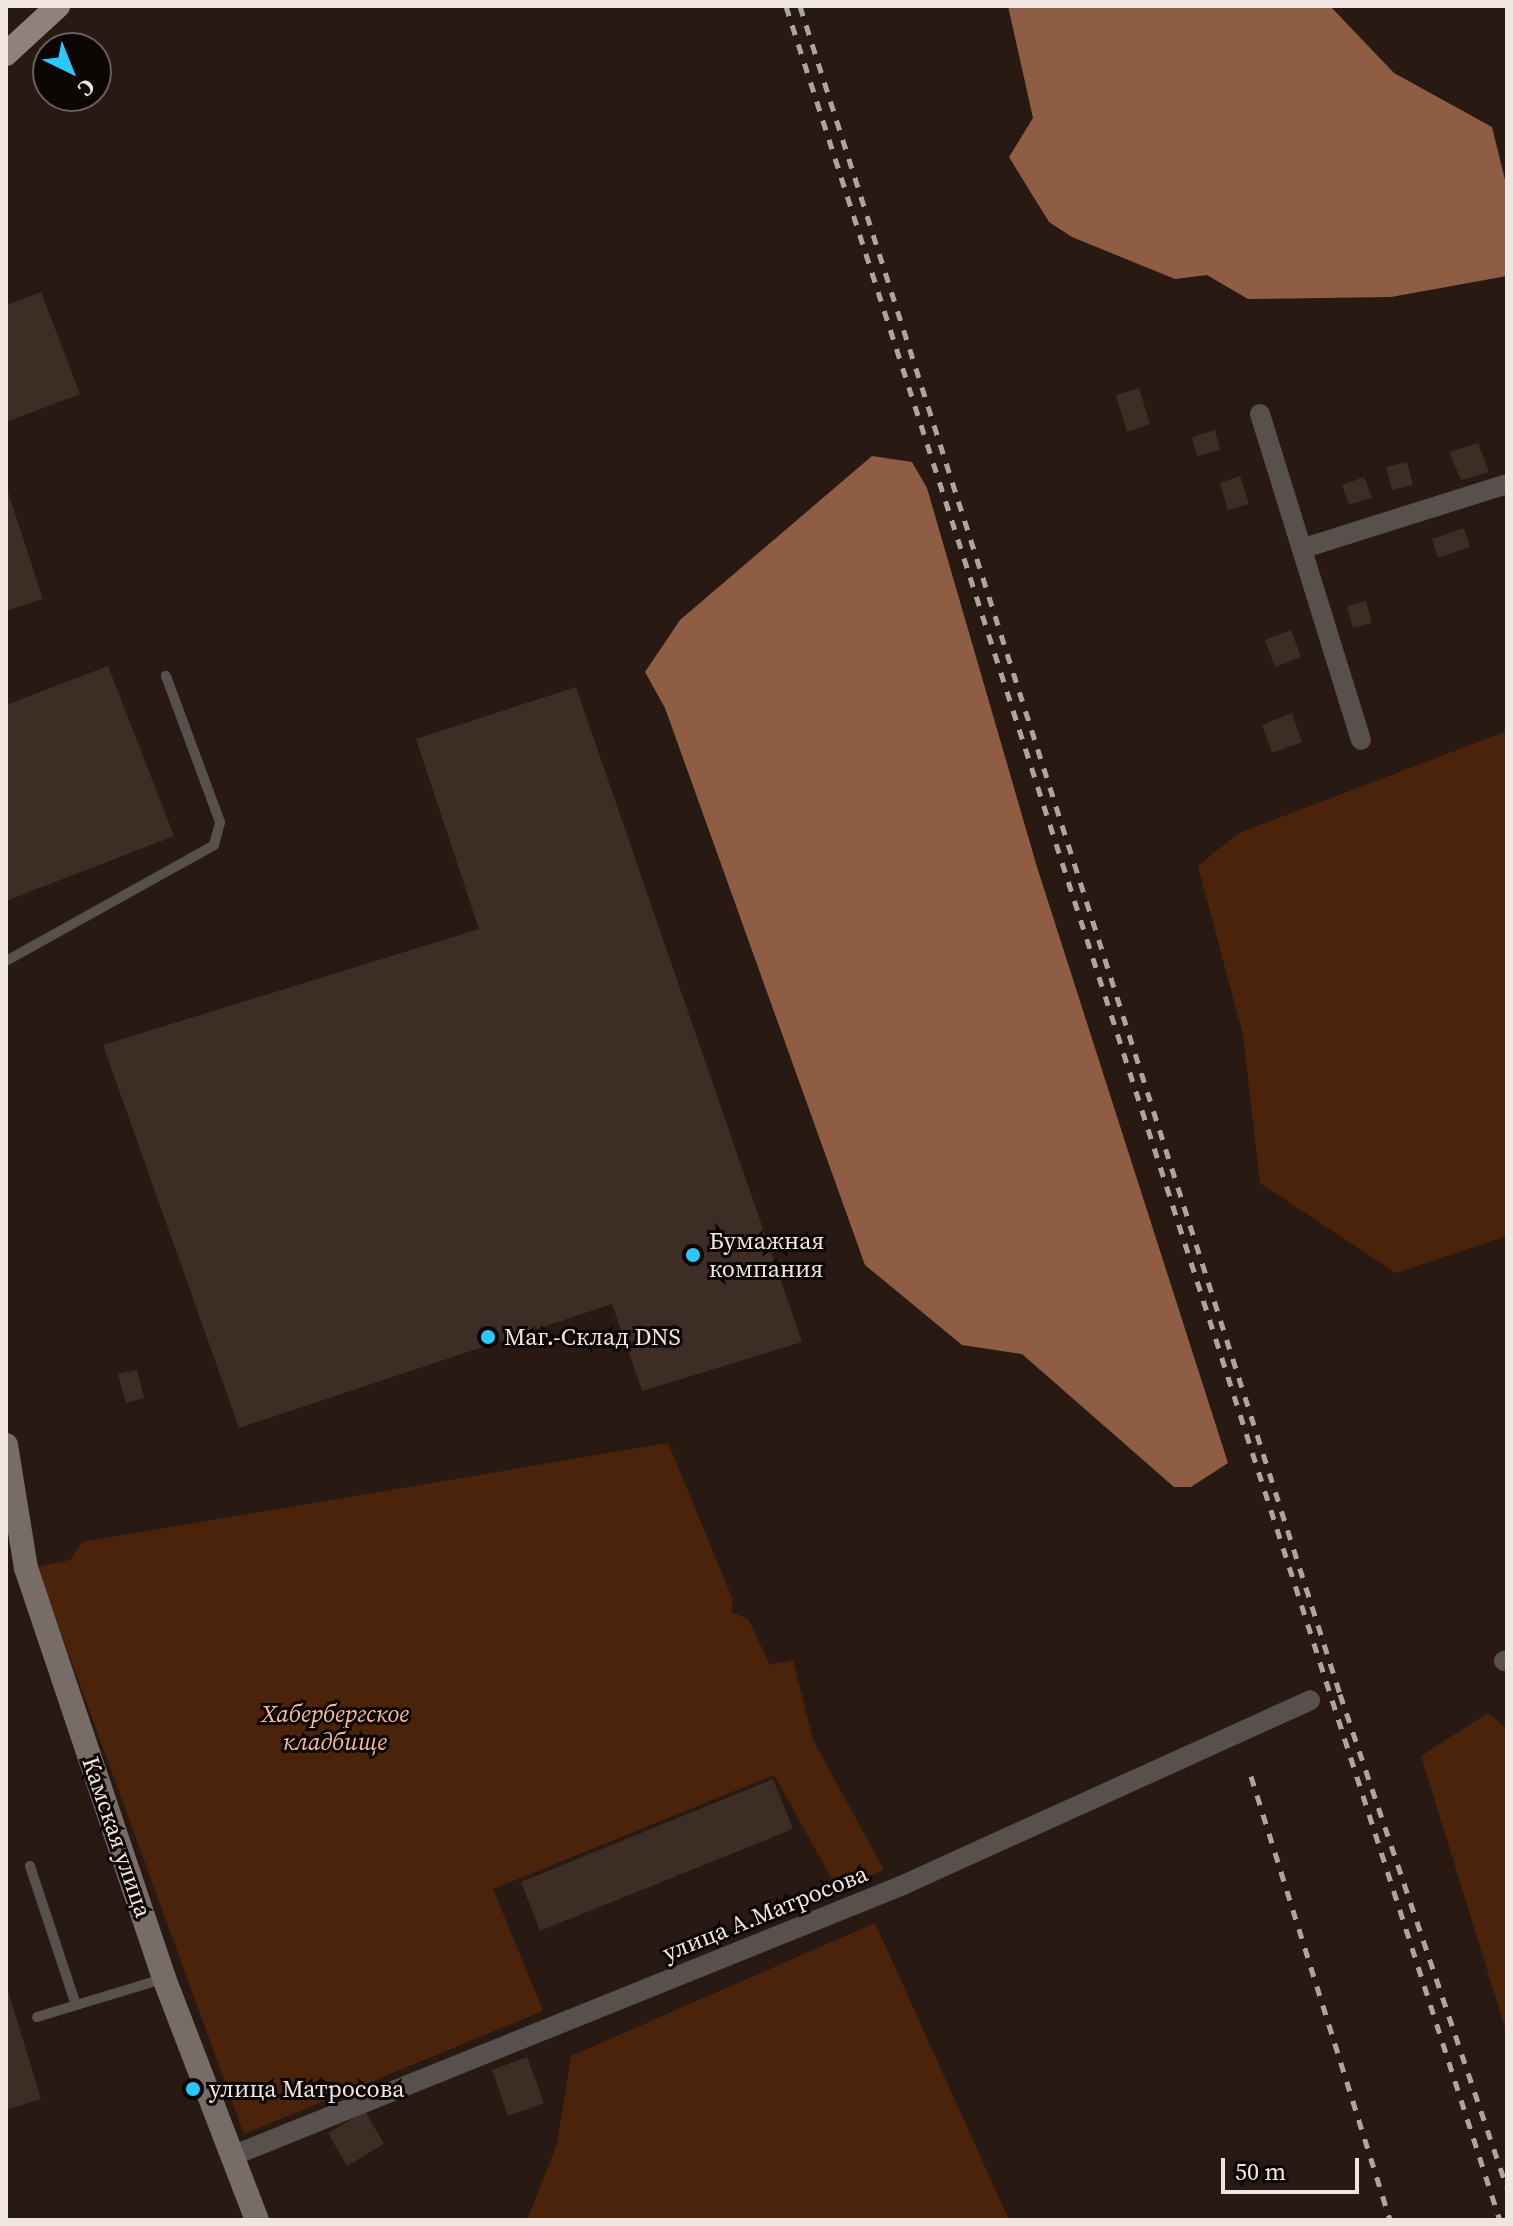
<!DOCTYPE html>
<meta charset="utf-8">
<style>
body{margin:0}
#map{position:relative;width:1513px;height:2226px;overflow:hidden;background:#281a12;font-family:"Source Serif 4",serif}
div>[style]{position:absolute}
.green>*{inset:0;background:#4b230b}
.water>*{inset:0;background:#8e5d44}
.building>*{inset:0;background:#3d2d25}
.lane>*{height:10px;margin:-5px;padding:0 5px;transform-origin:5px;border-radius:5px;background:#57504c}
.street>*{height:20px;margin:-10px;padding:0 10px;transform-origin:10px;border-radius:10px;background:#57504c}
.secondary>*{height:24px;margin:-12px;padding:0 12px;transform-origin:12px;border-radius:12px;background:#786c66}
.primary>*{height:24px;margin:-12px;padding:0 12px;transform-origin:12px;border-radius:12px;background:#92817a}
.rail>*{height:5px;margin-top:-2.5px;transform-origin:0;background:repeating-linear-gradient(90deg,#b0a49e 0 10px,transparent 0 20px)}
.dots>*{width:22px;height:22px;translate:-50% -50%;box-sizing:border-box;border:4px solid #0c0604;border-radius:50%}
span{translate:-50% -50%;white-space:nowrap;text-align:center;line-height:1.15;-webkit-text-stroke:6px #0c0604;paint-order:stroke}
.poi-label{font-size:24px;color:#f0e5e0}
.left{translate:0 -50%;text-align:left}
.park-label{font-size:24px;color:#f9ba9b;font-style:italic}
.street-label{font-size:24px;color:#f0e5e0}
.frame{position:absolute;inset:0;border:8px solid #f0e5e0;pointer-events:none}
.north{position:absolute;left:32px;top:32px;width:80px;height:80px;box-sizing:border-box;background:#0c0604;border:2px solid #675f5c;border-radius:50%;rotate:137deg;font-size:22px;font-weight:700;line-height:32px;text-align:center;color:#f0e5e0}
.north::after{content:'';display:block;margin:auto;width:28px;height:36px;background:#29c8ff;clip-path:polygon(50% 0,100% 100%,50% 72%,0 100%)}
.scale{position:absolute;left:1221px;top:2158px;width:138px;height:36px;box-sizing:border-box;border:4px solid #f0e5e0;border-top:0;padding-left:10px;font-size:24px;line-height:28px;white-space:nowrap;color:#f0e5e0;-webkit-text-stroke:6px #0c0604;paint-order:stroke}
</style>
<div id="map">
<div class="green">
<i style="clip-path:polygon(1507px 731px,1507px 1236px,1396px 1273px,1260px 1183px,1243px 1035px,1198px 866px,1239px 833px)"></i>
<i style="clip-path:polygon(668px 1443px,733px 1600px,731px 1612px,748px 1619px,770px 1665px,793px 1660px,813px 1740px,884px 1870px,837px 1888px,774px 1775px,493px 1889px,543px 2011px,244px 2134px,37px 1567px,70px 1560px,82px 1542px)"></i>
<i style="clip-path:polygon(1488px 1713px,1507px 1729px,1507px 2034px,1421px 1756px)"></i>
<i style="clip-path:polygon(875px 1923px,1009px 2220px,527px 2220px,557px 2144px,571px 2056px)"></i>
</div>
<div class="water">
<i style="clip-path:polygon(1008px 6px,1330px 6px,1394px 73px,1492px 127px,1507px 188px,1507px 276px,1391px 297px,1248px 299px,1207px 275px,1175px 279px,1072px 237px,1049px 222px,1009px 157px,1033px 118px)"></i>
<i style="clip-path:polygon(872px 456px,912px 462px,927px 488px,1037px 867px,1228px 1463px,1191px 1487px,1174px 1487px,1022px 1354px,962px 1345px,865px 1265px,665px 708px,645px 672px,680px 620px)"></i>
</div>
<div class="building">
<i style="clip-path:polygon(41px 292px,80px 394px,6px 422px,6px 305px)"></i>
<i style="clip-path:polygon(1139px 388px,1150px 424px,1127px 432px,1116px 395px)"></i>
<i style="clip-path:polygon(1215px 430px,1220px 450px,1197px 456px,1192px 437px)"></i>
<i style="clip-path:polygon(1478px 443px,1489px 472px,1461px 480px,1449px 452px)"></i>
<i style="clip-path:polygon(1407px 462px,1413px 485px,1392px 490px,1386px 467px)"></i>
<i style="clip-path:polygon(1240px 476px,1249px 504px,1228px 510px,1220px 483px)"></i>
<i style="clip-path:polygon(1364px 477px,1372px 497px,1349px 505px,1342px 485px)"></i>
<i style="clip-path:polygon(6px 486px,43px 599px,6px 611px)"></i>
<i style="clip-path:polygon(1464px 528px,1470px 547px,1438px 558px,1432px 539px)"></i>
<i style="clip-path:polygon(1366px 601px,1372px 623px,1353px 628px,1347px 606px)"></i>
<i style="clip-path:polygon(1291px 630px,1301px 657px,1275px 667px,1265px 640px)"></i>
<i style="clip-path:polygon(108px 666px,174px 836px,6px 901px,6px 705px)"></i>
<i style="clip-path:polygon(576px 687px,802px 1342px,642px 1391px,612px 1304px,239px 1428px,103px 1045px,479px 929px,416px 739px)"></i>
<i style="clip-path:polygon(1292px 713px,1302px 742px,1272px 753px,1262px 725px)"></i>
<i style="clip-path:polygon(137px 1370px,144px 1398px,126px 1403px,118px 1374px)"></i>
<i style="clip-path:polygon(773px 1779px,793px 1829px,540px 1931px,521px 1882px)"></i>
<i style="clip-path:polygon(6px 1984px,41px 2099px,6px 2110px)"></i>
<i style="clip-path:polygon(527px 2057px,544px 2103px,508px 2116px,492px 2070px)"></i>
<i style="clip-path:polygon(365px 2111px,384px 2144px,347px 2166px,328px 2133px)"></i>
</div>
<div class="lane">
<i style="left:6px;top:961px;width:238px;rotate:-29.1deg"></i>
<i style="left:214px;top:845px;width:24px;rotate:-75deg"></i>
<i style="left:220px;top:822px;width:156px;rotate:-110.3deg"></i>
<i style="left:30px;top:1866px;width:146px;rotate:71.7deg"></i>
<i style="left:37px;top:2017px;width:131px;rotate:-16.9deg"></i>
</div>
<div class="street">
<i style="left:1260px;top:414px;width:341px;rotate:72.8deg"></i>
<i style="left:1304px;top:548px;width:213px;rotate:-17.5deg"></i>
<i style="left:1504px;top:1661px;width:3px;rotate:-18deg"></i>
<i style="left:232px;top:2156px;width:724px;rotate:-21.99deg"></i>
<i style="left:903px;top:1885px;width:447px;rotate:-24.4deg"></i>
</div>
<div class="secondary">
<i style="left:6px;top:1445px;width:125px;rotate:80.8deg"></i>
<i style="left:26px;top:1568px;width:433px;rotate:71.4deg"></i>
<i style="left:164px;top:1978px;width:259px;rotate:69deg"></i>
</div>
<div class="primary">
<i style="left:6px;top:54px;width:71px;rotate:-42.7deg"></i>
</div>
<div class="rail">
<i style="left:786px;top:6px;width:2326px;rotate:72.13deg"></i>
<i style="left:800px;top:6px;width:1772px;rotate:72.26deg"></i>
<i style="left:1340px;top:1694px;width:521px;rotate:71.32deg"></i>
<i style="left:1251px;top:1776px;width:465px;rotate:72.6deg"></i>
</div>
<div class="dots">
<i style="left:693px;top:1255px;background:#29c8ff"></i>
<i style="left:488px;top:1337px;background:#29c8ff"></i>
<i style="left:193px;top:2089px;background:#29c8ff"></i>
</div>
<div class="poi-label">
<span class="left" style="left:709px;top:1255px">Бумажная<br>компания</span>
<span class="left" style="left:504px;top:1337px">Маг.-Склад DNS</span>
<span class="left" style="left:209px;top:2089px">улица Матросова</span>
</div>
<div class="park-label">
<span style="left:335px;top:1728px">Хабербергское<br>кладбище</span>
</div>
<div class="street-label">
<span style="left:117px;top:1837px;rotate:71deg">Камская улица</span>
<span style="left:765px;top:1913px;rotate:-22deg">улица А.Матросова</span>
</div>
<div class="frame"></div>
<div class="north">С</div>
<div class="scale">50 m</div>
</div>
